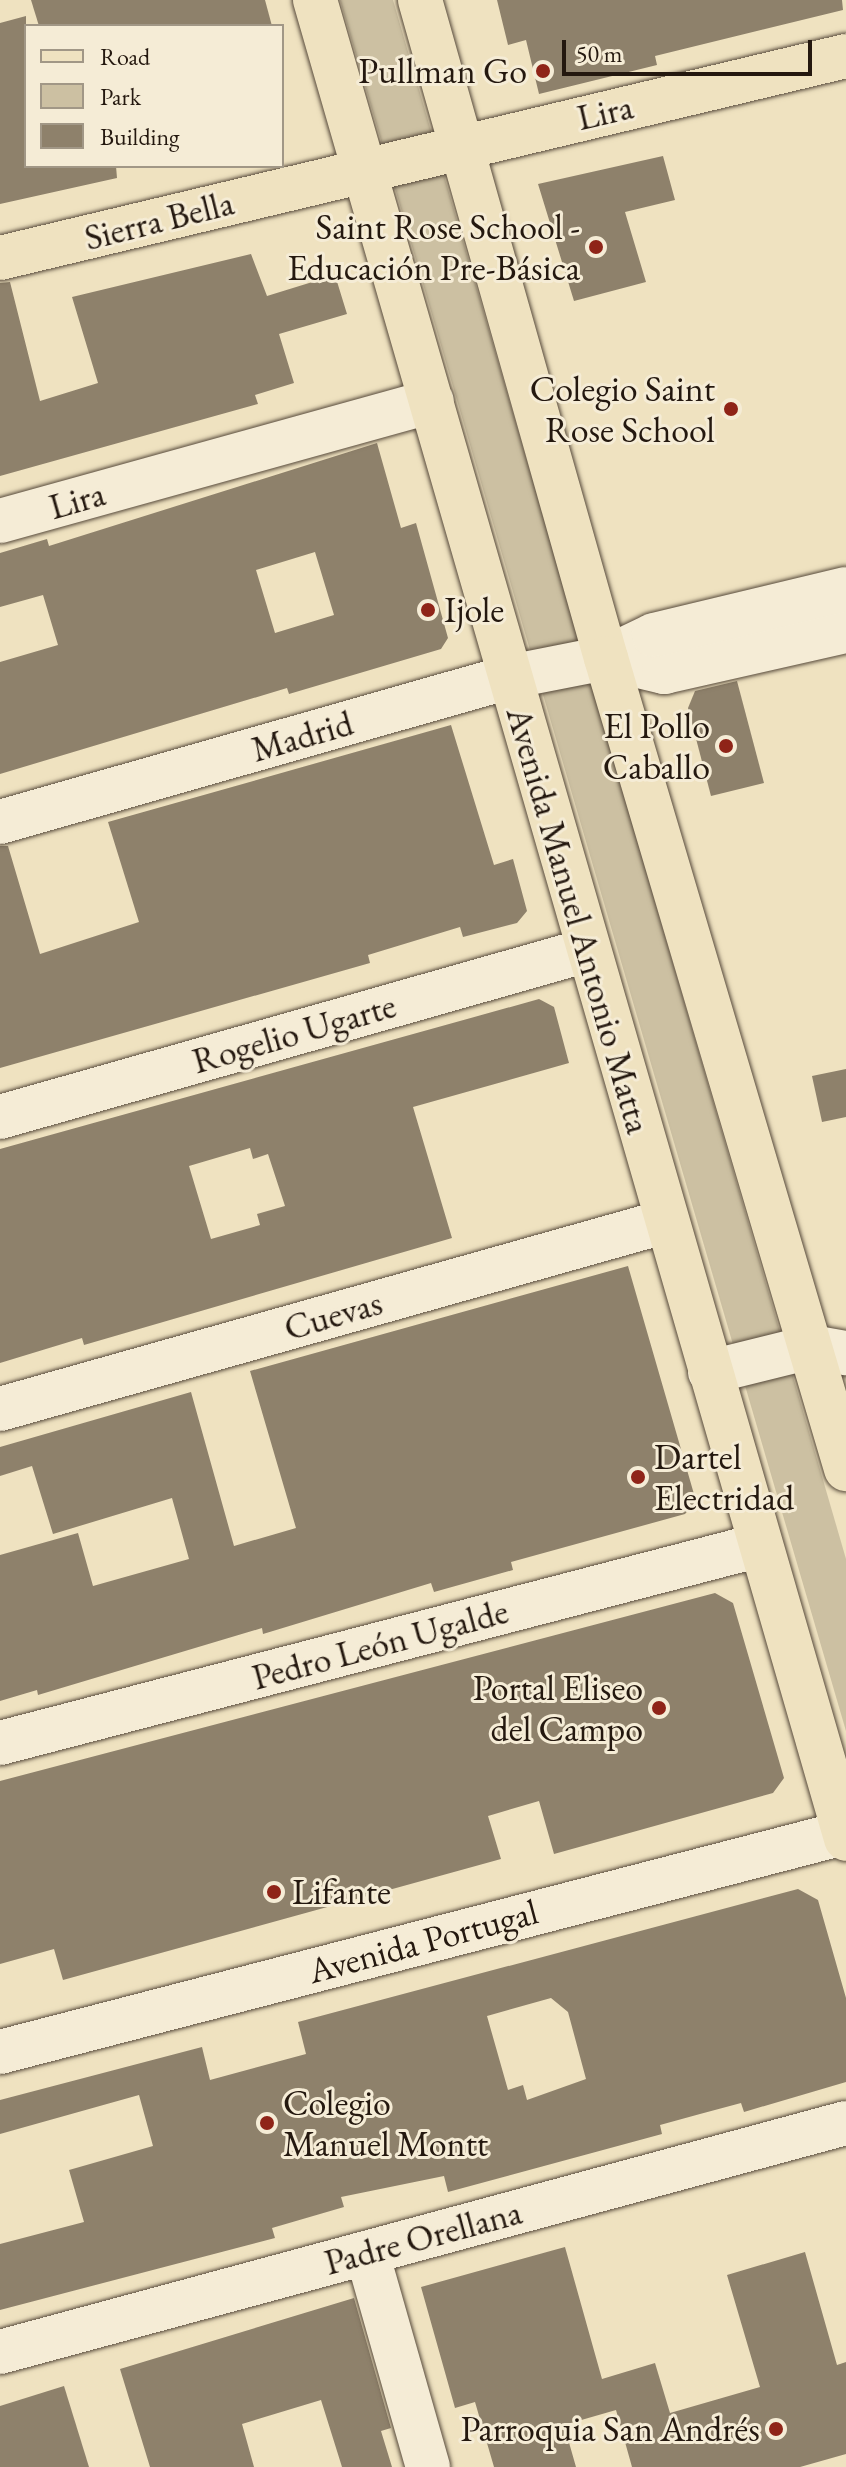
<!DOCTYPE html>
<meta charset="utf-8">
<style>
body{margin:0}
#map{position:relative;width:846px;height:2467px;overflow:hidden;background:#efe2c0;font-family:"EB Garamond",serif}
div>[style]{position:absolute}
.green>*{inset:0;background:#ccc0a2}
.building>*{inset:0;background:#8e816b}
.roads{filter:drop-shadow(0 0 2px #574a3b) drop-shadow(0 0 2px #574a3b)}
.minor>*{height:44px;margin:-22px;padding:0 22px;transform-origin:22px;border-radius:22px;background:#f5ecd6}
.major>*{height:44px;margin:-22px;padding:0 22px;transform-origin:22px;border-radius:22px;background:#efe2c0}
.dots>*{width:22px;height:22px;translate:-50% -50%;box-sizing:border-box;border:4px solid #f5ecd6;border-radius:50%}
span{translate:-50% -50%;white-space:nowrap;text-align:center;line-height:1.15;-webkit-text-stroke:6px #f5ecd6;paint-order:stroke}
.poi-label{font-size:36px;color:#24180f}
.right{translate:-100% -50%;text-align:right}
.left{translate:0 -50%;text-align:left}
.street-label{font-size:36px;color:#24180f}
.legend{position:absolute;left:24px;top:24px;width:260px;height:144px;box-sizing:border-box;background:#f5ecd6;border:2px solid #a19786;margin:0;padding:10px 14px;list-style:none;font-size:24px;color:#24180f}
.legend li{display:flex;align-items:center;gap:16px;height:40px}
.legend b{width:40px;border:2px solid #a19786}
.scale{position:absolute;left:562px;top:40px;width:250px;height:36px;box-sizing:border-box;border:4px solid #24180f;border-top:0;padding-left:10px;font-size:24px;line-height:28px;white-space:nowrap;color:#24180f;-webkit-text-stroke:6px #f5ecd6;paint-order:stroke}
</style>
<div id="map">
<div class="green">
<i style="clip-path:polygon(340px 0,393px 0,846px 1559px,846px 1731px)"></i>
</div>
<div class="building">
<i style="clip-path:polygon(31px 0,265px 0,272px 26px,39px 26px)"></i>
<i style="clip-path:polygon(497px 0,842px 0,843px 10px,655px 56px,657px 65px,539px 94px,526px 40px,508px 45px)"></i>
<i style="clip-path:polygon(26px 16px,26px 166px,116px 166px,117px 178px,0 204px,0 23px)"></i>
<i style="clip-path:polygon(663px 156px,675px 200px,625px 212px,646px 282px,574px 301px,538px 184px)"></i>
<i style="clip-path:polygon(251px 254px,267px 296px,335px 275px,347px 314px,279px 334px,294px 383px,255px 395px,258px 404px,0 476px,0 283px,10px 282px,40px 401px,98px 383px,72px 297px)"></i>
<i style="clip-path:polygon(evenodd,377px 443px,401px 528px,416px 523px,448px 638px,441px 649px,289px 694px,287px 688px,0 774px,0 662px,58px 645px,43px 595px,0 607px,0 553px,47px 539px,49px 546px,377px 443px,315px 552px,334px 615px,275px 633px,256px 570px,315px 552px)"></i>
<i style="clip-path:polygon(737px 681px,764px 783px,711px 796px,688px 708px,695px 691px)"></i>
<i style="clip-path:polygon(451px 725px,494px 865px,513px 859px,527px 911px,517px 923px,463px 937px,460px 927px,368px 955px,370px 963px,0 1068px,0 846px,8px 846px,40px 954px,139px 922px,108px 822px)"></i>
<i style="clip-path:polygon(evenodd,539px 999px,554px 1007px,569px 1063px,413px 1107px,452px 1238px,84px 1345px,82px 1338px,0 1363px,0 1149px,539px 999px,250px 1148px,253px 1159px,268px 1154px,285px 1206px,257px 1214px,260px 1225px,211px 1239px,189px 1166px,250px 1148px)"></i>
<i style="clip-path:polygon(846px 1069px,846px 1117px,822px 1122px,812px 1076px)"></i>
<i style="clip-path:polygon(628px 1266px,696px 1501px,685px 1514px,511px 1562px,513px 1570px,434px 1592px,431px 1583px,263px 1634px,262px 1628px,38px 1695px,37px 1690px,0 1701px,0 1555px,78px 1533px,93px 1586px,189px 1559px,172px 1498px,53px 1534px,32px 1466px,0 1476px,0 1447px,191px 1392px,234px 1546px,296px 1528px,250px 1371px)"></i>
<i style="clip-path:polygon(715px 1593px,733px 1603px,784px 1778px,773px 1793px,554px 1854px,539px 1801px,488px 1816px,501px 1859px,63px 1980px,54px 1949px,0 1964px,0 1781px)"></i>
<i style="clip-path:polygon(evenodd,798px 1889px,818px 1900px,846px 1998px,846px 2082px,744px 2112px,741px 2103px,700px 2114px,660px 2125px,662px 2134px,448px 2192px,444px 2176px,341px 2197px,344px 2207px,272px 2228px,275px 2238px,0 2310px,0 2244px,84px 2222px,69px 2170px,153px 2146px,139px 2095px,0 2134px,0 2100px,202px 2047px,210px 2080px,306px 2054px,298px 2022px,798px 1889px,551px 1998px,568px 2012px,586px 2079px,527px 2100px,523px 2085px,508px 2090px,487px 2016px,551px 1998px)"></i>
<i style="clip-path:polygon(565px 2247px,602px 2379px,655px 2363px,670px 2413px,760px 2387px,727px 2275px,805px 2252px,837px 2365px,846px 2362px,846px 2454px,800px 2467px,632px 2467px,616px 2410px,564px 2425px,576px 2467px,494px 2467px,475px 2402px,455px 2408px,421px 2287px)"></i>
<i style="clip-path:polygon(354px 2298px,391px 2428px,381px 2431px,392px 2467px,342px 2467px,321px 2400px,242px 2424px,254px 2467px,150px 2467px,120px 2369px)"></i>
<i style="clip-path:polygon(64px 2386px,89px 2467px,0 2467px,0 2406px)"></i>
</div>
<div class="roads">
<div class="minor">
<i style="left:0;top:521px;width:448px;rotate:-15.5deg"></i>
<i style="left:606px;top:658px;width:60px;rotate:13.6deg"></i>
<i style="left:664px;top:672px;width:187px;rotate:-12.7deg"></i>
<i style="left:0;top:822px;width:529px;rotate:-15.9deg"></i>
<i style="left:509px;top:677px;width:99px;rotate:-11.1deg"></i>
<i style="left:606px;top:658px;width:53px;rotate:-25.6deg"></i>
<i style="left:654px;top:635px;width:197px;rotate:-13.5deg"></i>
<i style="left:0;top:1117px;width:611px;rotate:-15.86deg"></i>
<i style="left:710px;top:1372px;width:104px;rotate:-13.9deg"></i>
<i style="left:811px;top:1347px;width:36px;rotate:10deg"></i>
<i style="left:0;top:1409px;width:693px;rotate:-15.74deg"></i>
<i style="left:0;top:1743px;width:785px;rotate:-14.6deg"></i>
<i style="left:0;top:2052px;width:872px;rotate:-14.55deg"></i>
<i style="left:367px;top:2253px;width:223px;rotate:74.1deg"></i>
<i style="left:0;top:2352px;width:876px;rotate:-15.15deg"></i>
</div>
<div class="major">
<i style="left:315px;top:0;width:1914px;rotate:73.89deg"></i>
<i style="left:420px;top:0;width:684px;rotate:74.22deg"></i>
<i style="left:606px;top:658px;width:846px;rotate:73.51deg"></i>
<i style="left:0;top:258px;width:870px;rotate:-13.43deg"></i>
</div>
</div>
<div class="dots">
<i style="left:543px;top:71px;background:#8f2418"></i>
<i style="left:596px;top:247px;background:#8f2418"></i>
<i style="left:731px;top:409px;background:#8f2418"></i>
<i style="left:428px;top:610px;background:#8f2418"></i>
<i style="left:726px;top:746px;background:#8f2418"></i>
<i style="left:638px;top:1477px;background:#8f2418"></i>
<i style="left:659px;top:1708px;background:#8f2418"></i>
<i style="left:274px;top:1892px;background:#8f2418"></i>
<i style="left:267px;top:2123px;background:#8f2418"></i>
<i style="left:776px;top:2429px;background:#8f2418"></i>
</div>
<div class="poi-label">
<span class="right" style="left:527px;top:71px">Pullman Go</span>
<span class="right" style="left:580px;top:247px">Saint Rose School -<br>Educación Pre-Básica</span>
<span class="right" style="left:715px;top:409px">Colegio Saint<br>Rose School</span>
<span class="left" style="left:444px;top:610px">Ijole</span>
<span class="right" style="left:710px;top:746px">El Pollo<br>Caballo</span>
<span class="left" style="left:654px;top:1477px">Dartel<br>Electridad</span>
<span class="right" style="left:643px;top:1708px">Portal Eliseo<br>del Campo</span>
<span class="left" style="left:292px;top:1892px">Lifante</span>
<span class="left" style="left:283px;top:2123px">Colegio<br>Manuel Montt</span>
<span class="right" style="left:760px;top:2429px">Parroquia San Andrés</span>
</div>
<div class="street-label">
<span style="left:605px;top:112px;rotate:-13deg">Lira</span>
<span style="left:159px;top:220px;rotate:-14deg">Sierra Bella</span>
<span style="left:77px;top:500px;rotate:-16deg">Lira</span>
<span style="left:302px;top:736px;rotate:-16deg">Madrid</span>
<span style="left:579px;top:920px;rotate:74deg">Avenida Manuel Antonio Matta</span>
<span style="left:294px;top:1033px;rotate:-16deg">Rogelio Ugarte</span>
<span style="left:333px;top:1315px;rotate:-16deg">Cuevas</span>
<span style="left:380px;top:1644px;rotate:-15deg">Pedro León Ugalde</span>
<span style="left:423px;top:1941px;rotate:-15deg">Avenida Portugal</span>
<span style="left:423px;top:2237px;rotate:-15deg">Padre Orellana</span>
</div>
<ul class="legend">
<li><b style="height:10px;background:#efe2c0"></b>Road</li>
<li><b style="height:22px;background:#ccc0a2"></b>Park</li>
<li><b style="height:22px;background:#8e816b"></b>Building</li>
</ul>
<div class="scale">50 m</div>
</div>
